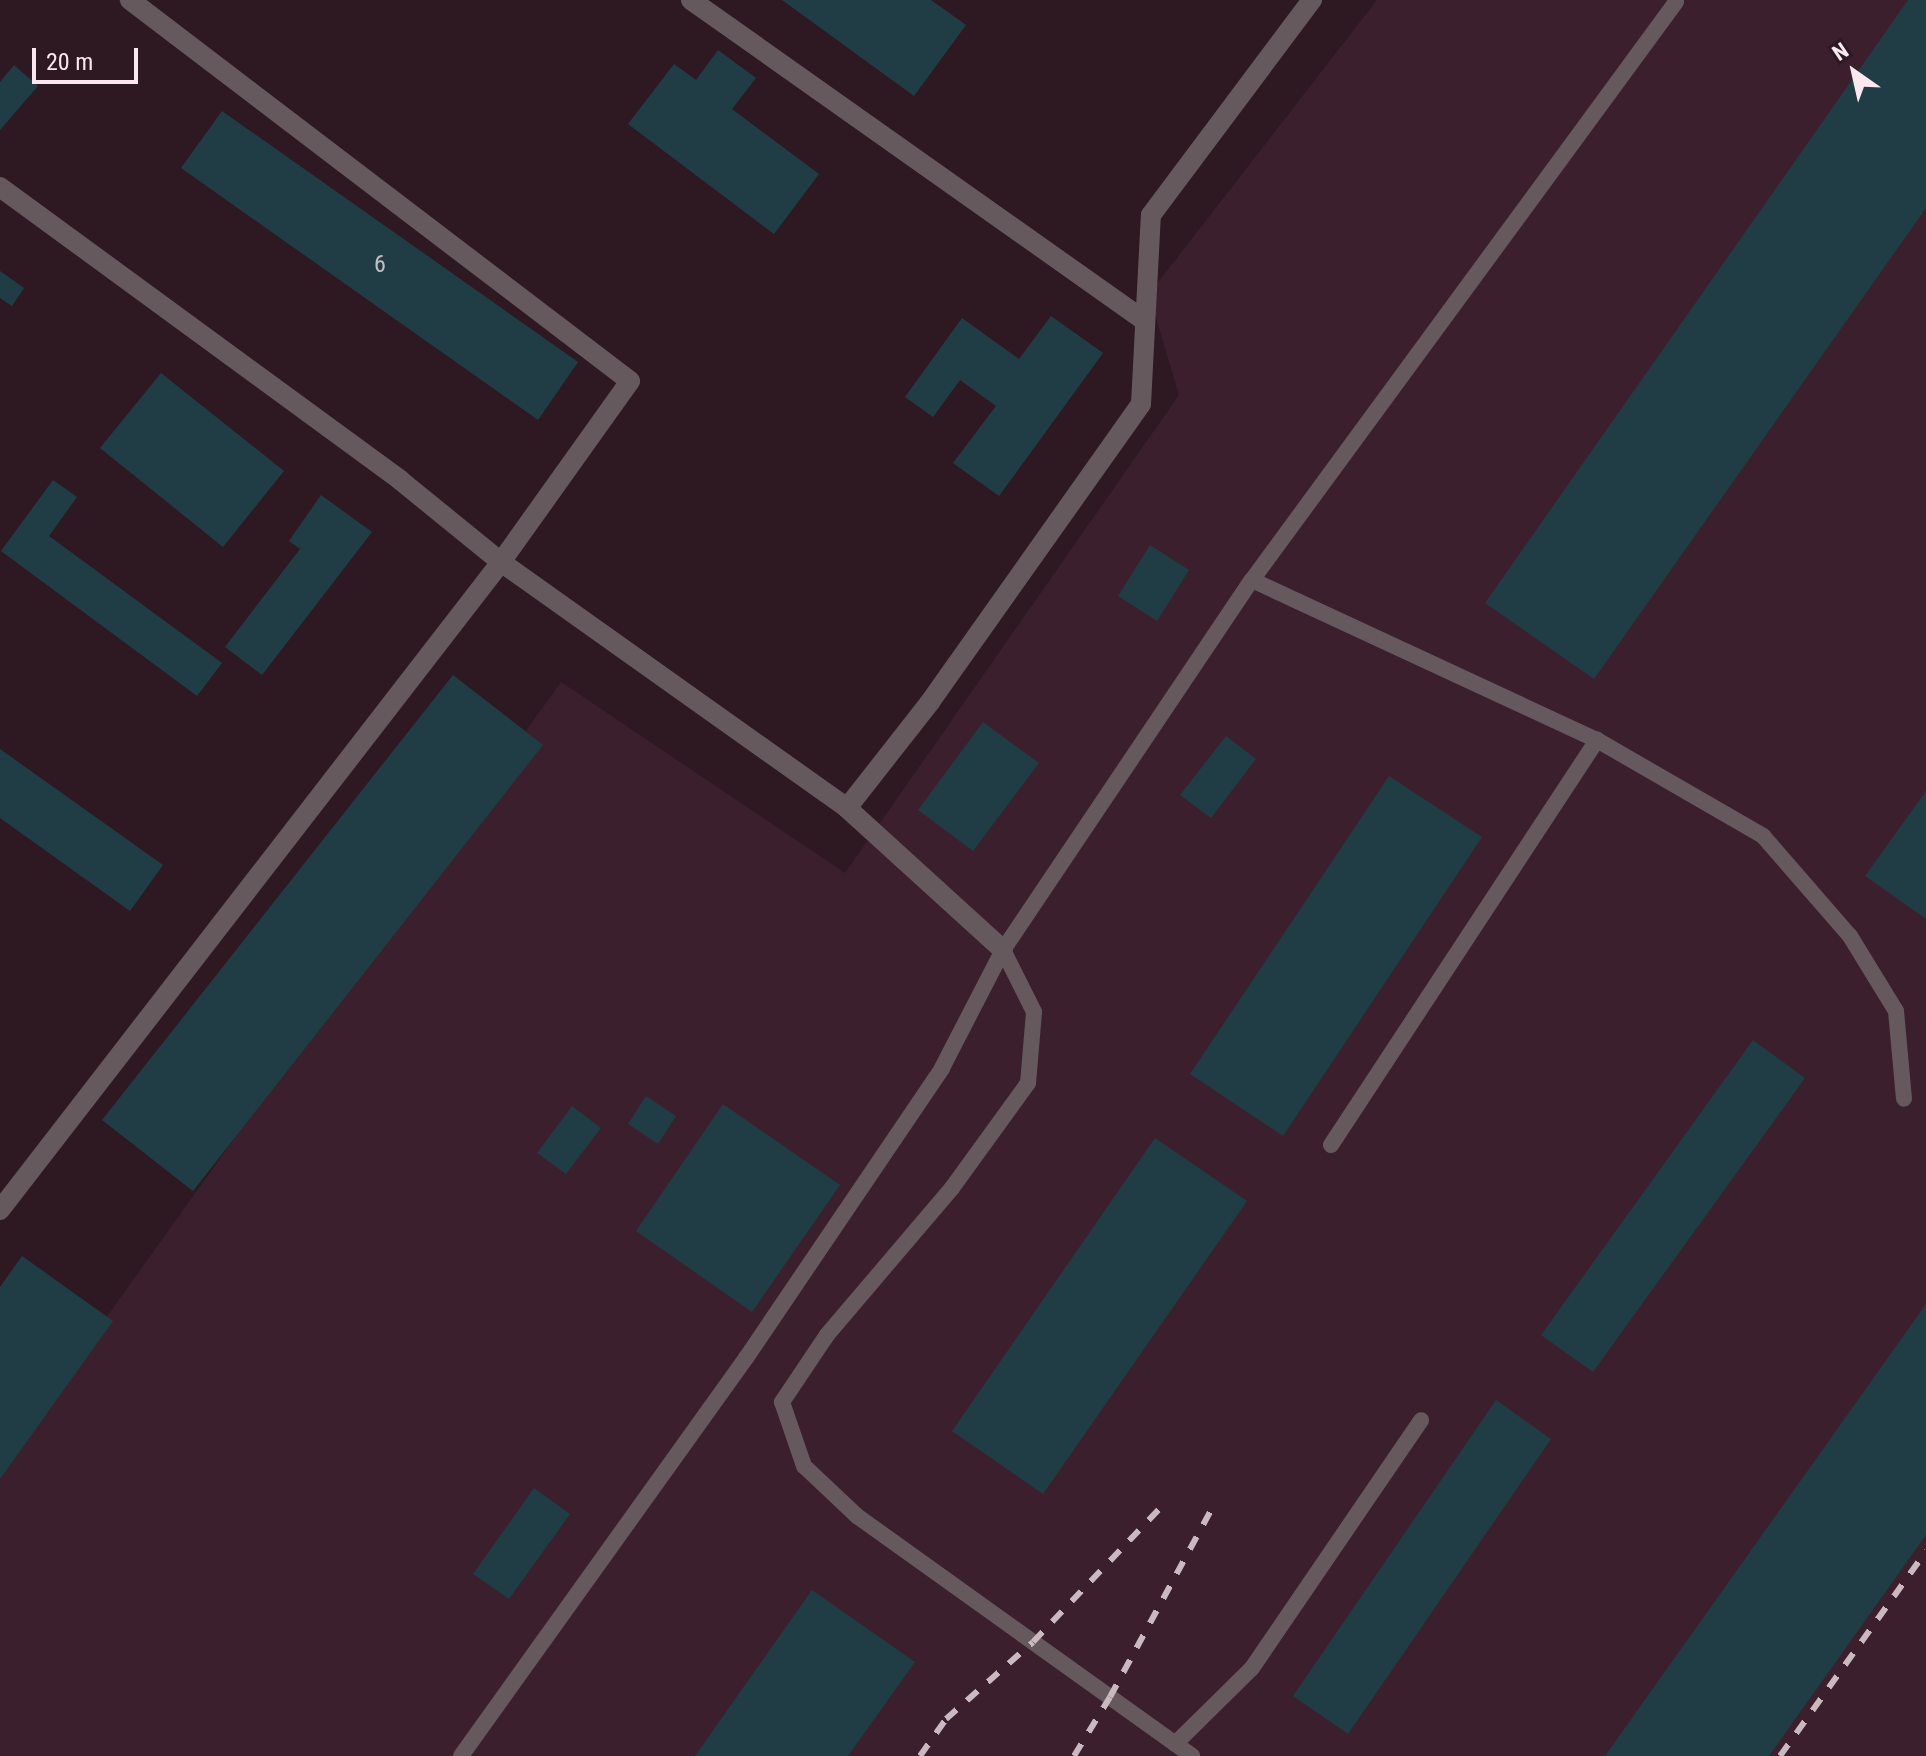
<!DOCTYPE html>
<style>
body{margin:0}
#map{position:relative;width:1926px;height:1756px;overflow:hidden;background:#2e1923;font-family:"Roboto Condensed",sans-serif}
div>[style]{position:absolute}
.built>*{inset:0;background:#3b1f2c}
.building>*{inset:0;background:#203d46}
.lane>*{height:16px;margin:-8px;padding:0 8px;transform-origin:8px;border-radius:8px;background:#65595e}
.street>*{height:20px;margin:-10px;padding:0 10px;transform-origin:10px;border-radius:10px;background:#65595e}
.rail>*{height:6px;margin-top:-3px;transform-origin:0;background:repeating-linear-gradient(90deg,#cbb9c0 0 14px,transparent 0 28px)}
span{translate:-50% -50%;white-space:nowrap;text-align:center;line-height:1.15;-webkit-text-stroke:7px #2e1923;paint-order:stroke}
.number-label{font-size:24px;color:#c3bec5}
.number-label span{-webkit-text-stroke-width:0}
.north{position:absolute;left:1814px;top:32px;width:80px;height:80px;-webkit-text-stroke:6px #2e1923;paint-order:stroke;rotate:326deg;font-size:22px;font-weight:700;line-height:32px;text-align:center;color:#f9e9ef}
.north::after{content:'';display:block;margin:auto;width:28px;height:36px;background:#f9e9ef;clip-path:polygon(50% 0,100% 100%,50% 72%,0 100%)}
.scale{position:absolute;left:32px;top:48px;width:106px;height:36px;box-sizing:border-box;border:4px solid #f9e9ef;border-top:0;padding-left:10px;font-size:24px;line-height:28px;white-space:nowrap;color:#f9e9ef;-webkit-text-stroke:6px #2e1923;paint-order:stroke}
</style>
<div id="map">
<div class="built">
<i style="clip-path:polygon(1377px 0,1926px 0,1926px 1756px,0 1756px,0 1466px,561px 682px,845px 873px,1179px 395px,1149px 294px)"></i>
</div>
<div class="building">
<i style="clip-path:polygon(782px 0,931px 0,966px 25px,914px 96px)"></i>
<i style="clip-path:polygon(1908px 0,1926px 0,1926px 208px,1594px 679px,1485px 603px)"></i>
<i style="clip-path:polygon(718px 50px,756px 78px,732px 109px,819px 174px,774px 234px,628px 124px,674px 64px,696px 80px)"></i>
<i style="clip-path:polygon(14px 65px,38px 86px,0 130px,0 82px)"></i>
<i style="clip-path:polygon(222px 111px,578px 362px,538px 420px,181px 168px)"></i>
<i style="clip-path:polygon(0 271px,24px 288px,12px 306px,0 298px)"></i>
<i style="clip-path:polygon(1051px 316px,1103px 353px,999px 496px,953px 463px,996px 406px,960px 380px,933px 417px,905px 397px,962px 318px,1019px 359px)"></i>
<i style="clip-path:polygon(161px 373px,284px 471px,223px 547px,100px 448px)"></i>
<i style="clip-path:polygon(53px 480px,77px 497px,49px 536px,222px 663px,197px 696px,1px 551px)"></i>
<i style="clip-path:polygon(321px 495px,372px 532px,262px 675px,225px 647px,300px 549px,289px 541px)"></i>
<i style="clip-path:polygon(1150px 545px,1189px 570px,1157px 621px,1118px 596px)"></i>
<i style="clip-path:polygon(453px 675px,543px 745px,193px 1191px,102px 1120px)"></i>
<i style="clip-path:polygon(983px 722px,1039px 763px,973px 851px,918px 810px)"></i>
<i style="clip-path:polygon(1226px 736px,1256px 759px,1211px 818px,1180px 795px)"></i>
<i style="clip-path:polygon(0 749px,163px 865px,130px 911px,0 818px)"></i>
<i style="clip-path:polygon(1389px 776px,1482px 837px,1283px 1136px,1190px 1074px)"></i>
<i style="clip-path:polygon(1926px 791px,1926px 919px,1865px 876px)"></i>
<i style="clip-path:polygon(1753px 1040px,1805px 1078px,1593px 1372px,1541px 1335px)"></i>
<i style="clip-path:polygon(646px 1096px,676px 1116px,658px 1144px,628px 1124px)"></i>
<i style="clip-path:polygon(723px 1104px,840px 1185px,752px 1312px,636px 1231px)"></i>
<i style="clip-path:polygon(572px 1106px,601px 1128px,566px 1174px,537px 1153px)"></i>
<i style="clip-path:polygon(1155px 1138px,1247px 1201px,1043px 1494px,952px 1431px)"></i>
<i style="clip-path:polygon(22px 1256px,113px 1321px,0 1479px,0 1287px)"></i>
<i style="clip-path:polygon(1926px 1304px,1926px 1535px,1769px 1756px,1605px 1756px)"></i>
<i style="clip-path:polygon(1496px 1400px,1551px 1439px,1348px 1734px,1293px 1696px)"></i>
<i style="clip-path:polygon(534px 1488px,570px 1514px,509px 1599px,473px 1574px)"></i>
<i style="clip-path:polygon(812px 1590px,915px 1662px,848px 1756px,695px 1756px)"></i>
</div>
<div class="lane">
<i style="left:1252px;top:580px;width:380px;rotate:24.9deg"></i>
<i style="left:1597px;top:740px;width:192px;rotate:30deg"></i>
<i style="left:1763px;top:836px;width:133px;rotate:49deg"></i>
<i style="left:1850px;top:936px;width:88px;rotate:58.5deg"></i>
<i style="left:1896px;top:1011px;width:88px;rotate:84.8deg"></i>
<i style="left:1003px;top:950px;width:69px;rotate:63.4deg"></i>
<i style="left:1034px;top:1012px;width:71px;rotate:94.8deg"></i>
<i style="left:1028px;top:1083px;width:130px;rotate:125.9deg"></i>
<i style="left:952px;top:1188px;width:193px;rotate:130.4deg"></i>
<i style="left:827px;top:1335px;width:81px;rotate:123.9deg"></i>
<i style="left:782px;top:1402px;width:68px;rotate:71deg"></i>
<i style="left:804px;top:1466px;width:73px;rotate:43.3deg"></i>
<i style="left:857px;top:1516px;width:412px;rotate:35.6deg"></i>
<i style="left:1331px;top:1145px;width:485px;rotate:-56.7deg"></i>
<i style="left:1175px;top:1744px;width:108px;rotate:-44.6deg"></i>
<i style="left:1252px;top:1668px;width:300px;rotate:-55.7deg"></i>
<i style="left:461px;top:1756px;width:490px;rotate:-54.4deg"></i>
<i style="left:746px;top:1358px;width:350px;rotate:-55.9deg"></i>
<i style="left:942px;top:1068px;width:133px;rotate:-62.7deg"></i>
<i style="left:1003px;top:950px;width:446px;rotate:-56.1deg"></i>
<i style="left:1252px;top:580px;width:717px;rotate:-53.74deg"></i>
</div>
<div class="street">
<i style="left:691px;top:0;width:556px;rotate:35.26deg"></i>
<i style="left:0;top:187px;width:496px;rotate:36.2deg"></i>
<i style="left:400px;top:480px;width:130px;rotate:39.1deg"></i>
<i style="left:501px;top:562px;width:425px;rotate:35.4deg"></i>
<i style="left:847px;top:808px;width:211px;rotate:42.3deg"></i>
<i style="left:847px;top:808px;width:135px;rotate:-51.9deg"></i>
<i style="left:930px;top:702px;width:365px;rotate:-54.7deg"></i>
<i style="left:1141px;top:404px;width:189px;rotate:-87deg"></i>
<i style="left:1151px;top:215px;width:269px;rotate:-53.2deg"></i>
<i style="left:0;top:1210px;width:819px;rotate:-52.29deg"></i>
<i style="left:501px;top:562px;width:222px;rotate:-54.5deg"></i>
<i style="left:630px;top:381px;width:629px;rotate:-142.69deg"></i>
</div>
<div class="rail">
<i style="left:920px;top:1756px;width:45px;rotate:-54.9deg"></i>
<i style="left:946px;top:1719px;width:116px;rotate:-41.5deg"></i>
<i style="left:1033px;top:1642px;width:186px;rotate:-46.5deg"></i>
<i style="left:1074px;top:1756px;width:69px;rotate:-58.6deg"></i>
<i style="left:1110px;top:1697px;width:213px;rotate:-61.6deg"></i>
<i style="left:1780px;top:1756px;width:252px;rotate:-54.5deg"></i>
</div>
<div class="number-label">
<span style="left:380px;top:265px">6</span>
</div>
<div class="north">N</div>
<div class="scale">20 m</div>
</div>
